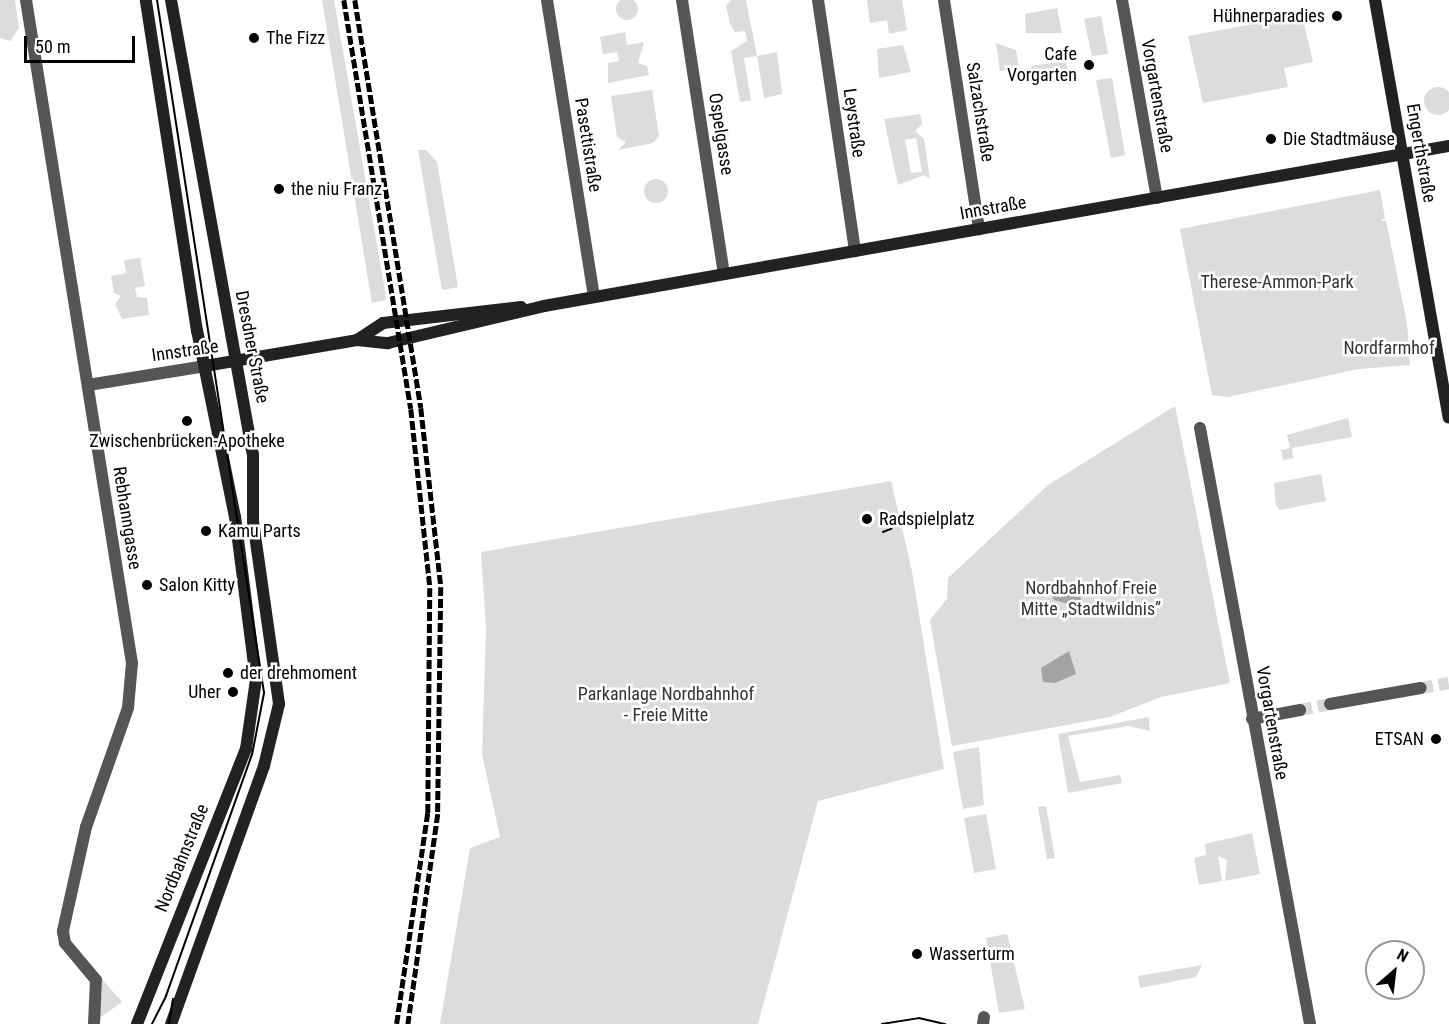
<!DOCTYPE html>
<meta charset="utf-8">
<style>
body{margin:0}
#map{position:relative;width:1449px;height:1024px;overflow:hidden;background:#fff;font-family:"Roboto Condensed",sans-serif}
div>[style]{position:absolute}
.green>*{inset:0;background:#dcdcdc}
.round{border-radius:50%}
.water>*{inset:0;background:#a3a3a3}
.street-tunnel>*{height:12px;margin-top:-6px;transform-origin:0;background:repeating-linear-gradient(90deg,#d9d9d9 0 12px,transparent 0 18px)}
.street>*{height:12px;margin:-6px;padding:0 6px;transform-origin:6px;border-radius:6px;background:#555}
.secondary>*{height:12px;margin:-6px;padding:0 6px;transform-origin:6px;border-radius:6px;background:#222}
.tram>*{height:1.5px;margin:-0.75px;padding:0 0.75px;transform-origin:0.75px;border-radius:0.75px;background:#000}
.rail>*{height:4.5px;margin-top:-2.25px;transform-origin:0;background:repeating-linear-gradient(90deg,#000 0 9px,transparent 0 12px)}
.dots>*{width:16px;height:16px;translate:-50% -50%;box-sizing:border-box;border:3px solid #fff;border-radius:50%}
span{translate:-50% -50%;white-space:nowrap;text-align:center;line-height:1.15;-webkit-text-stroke:5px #fff;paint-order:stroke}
.poi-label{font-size:18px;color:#000}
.right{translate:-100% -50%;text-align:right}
.left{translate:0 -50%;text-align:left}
.street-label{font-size:18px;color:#000}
.park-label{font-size:18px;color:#333}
.north{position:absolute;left:1365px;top:940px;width:60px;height:60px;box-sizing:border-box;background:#fff;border:2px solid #999;border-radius:50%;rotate:28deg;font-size:16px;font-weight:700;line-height:24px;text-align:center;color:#000}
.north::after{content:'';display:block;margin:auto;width:21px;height:27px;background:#000;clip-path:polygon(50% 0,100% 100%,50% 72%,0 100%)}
.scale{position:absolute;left:24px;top:36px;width:111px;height:27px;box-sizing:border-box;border:3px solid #000;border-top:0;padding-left:8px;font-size:18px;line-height:21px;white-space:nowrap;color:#000;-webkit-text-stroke:4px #fff;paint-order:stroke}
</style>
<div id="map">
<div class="green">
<i class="round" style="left:616px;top:-2px;width:22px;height:22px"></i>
<i style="clip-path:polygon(0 0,15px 0,19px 28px,10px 41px,0 38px)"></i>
<i style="clip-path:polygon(322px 0,334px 0,384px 285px,386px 300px,372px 303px)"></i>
<i style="clip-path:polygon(731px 0,746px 0,757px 56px,777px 52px,782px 94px,764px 98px,757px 56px,744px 58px,751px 100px,740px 102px,731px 51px,747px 41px,745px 31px,735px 32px,730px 24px,726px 6px)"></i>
<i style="clip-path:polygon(867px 0,902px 0,907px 30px,889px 34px,887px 20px,870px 23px)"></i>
<i style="clip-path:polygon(1057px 8px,1062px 33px,1026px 33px,1025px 14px)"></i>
<i style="clip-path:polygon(1302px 15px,1313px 62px,1284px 68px,1288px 87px,1203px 103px,1188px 36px)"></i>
<i style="clip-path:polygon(1101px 16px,1108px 54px,1092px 56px,1084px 19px)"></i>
<i style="clip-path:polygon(625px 32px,627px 45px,644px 42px,638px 63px,647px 66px,649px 75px,608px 83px,608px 63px,619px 61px,617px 52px,603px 54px,600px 37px)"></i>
<i style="clip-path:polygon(996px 43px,1016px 50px,1019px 68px,1000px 71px)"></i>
<i style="clip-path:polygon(903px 45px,911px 72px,879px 78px,877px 49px)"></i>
<i style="clip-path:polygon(1066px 61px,1070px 85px,1060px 78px,1034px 82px,1031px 66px)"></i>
<i style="clip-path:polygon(1112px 78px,1125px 155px,1111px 158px,1096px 80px)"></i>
<i class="round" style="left:1424px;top:87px;width:28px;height:28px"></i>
<i style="clip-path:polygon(652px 90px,659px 136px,653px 143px,618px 150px,626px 142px,617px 137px,611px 96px)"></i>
<i style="clip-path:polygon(evenodd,920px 114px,922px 124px,915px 131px,924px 139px,930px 179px,924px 175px,898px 185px,884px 119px,920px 114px,916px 138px,922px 172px,911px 173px,905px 140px,916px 138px)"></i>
<i style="clip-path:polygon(418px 150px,426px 150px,437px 162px,458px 287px,442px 290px)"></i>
<i class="round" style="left:644px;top:179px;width:24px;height:24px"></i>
<i style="clip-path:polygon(1380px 190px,1385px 218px,1381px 221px,1386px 221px,1407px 323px,1410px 365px,1359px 369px,1228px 397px,1212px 395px,1180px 229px)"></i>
<i style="clip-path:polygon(140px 258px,145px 286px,135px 288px,137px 297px,147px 298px,149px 315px,122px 319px,115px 304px,121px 296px,114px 293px,111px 276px,126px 273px,124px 260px)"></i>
<i style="clip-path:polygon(1175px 406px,1230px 683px,1161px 697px,1110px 717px,952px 746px,930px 620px,947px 599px,948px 578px,1048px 485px)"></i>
<i style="clip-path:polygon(1348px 418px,1352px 437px,1292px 448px,1293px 458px,1283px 460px,1281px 450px,1290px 448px,1287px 435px)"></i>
<i style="clip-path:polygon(1321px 474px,1326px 501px,1280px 510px,1276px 506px,1274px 483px)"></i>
<i style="clip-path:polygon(891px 481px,912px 571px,944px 769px,818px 801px,758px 1024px,440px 1024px,470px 848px,500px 837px,482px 754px,486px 628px,481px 552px)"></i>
<i style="clip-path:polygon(1149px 717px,1150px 731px,1129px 726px,1068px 736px,1080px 782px,1120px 775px,1122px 783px,1068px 793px,1058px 734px)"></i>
<i style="clip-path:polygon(979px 747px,984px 805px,963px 809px,953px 752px)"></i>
<i style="clip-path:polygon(1046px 806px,1055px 858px,1047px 859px,1038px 807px)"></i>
<i style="clip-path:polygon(986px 814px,996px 869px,974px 873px,964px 818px)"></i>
<i style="clip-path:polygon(1252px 833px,1260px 874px,1225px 881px,1227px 860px,1218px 856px,1222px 881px,1199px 885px,1194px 858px,1206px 855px,1205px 844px)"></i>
<i style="clip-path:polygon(1007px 934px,1025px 1009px,999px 1013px,986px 938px)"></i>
<i style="clip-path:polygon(1202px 965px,1196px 977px,1140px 988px,1138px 976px)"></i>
<i style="clip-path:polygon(102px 979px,122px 1002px,98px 1019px,102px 992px)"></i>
</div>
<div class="water">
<i style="clip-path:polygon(1055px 586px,1081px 596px,1080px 607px,1054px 600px,1050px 590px)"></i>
<i style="clip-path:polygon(1069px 651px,1076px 674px,1055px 683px,1043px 682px,1041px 668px)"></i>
</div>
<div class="street-tunnel">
<i style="left:1421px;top:688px;width:28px;rotate:-10deg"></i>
<i style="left:1300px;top:710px;width:31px;rotate:-11deg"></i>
</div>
<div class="street">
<i style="left:26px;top:0;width:671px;rotate:80.92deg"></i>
<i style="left:132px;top:663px;width:45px;rotate:95.1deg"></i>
<i style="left:128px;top:708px;width:126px;rotate:109.4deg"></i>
<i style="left:86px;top:827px;width:107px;rotate:102.5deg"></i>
<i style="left:63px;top:931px;width:12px;rotate:81deg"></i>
<i style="left:65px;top:943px;width:48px;rotate:50deg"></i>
<i style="left:96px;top:980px;width:44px;rotate:92.6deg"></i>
<i style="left:547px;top:0;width:300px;rotate:81deg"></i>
<i style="left:682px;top:0;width:277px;rotate:81.3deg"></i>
<i style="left:818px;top:0;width:254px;rotate:81.6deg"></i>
<i style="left:944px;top:0;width:232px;rotate:81.3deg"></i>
<i style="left:1122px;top:0;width:201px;rotate:80deg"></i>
<i style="left:88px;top:385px;width:119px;rotate:-9.2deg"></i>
<i style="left:1200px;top:428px;width:606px;rotate:79.54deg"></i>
<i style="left:1330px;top:704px;width:92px;rotate:-10deg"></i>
<i style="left:1252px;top:719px;width:49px;rotate:-10.6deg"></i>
<i style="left:983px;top:1024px;width:7px;rotate:-82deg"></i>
</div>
<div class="secondary">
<i style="left:171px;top:0;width:461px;rotate:79.8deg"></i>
<i style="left:253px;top:454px;width:67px;rotate:90deg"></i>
<i style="left:253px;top:521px;width:185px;rotate:81.9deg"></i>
<i style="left:279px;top:704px;width:64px;rotate:103.6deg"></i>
<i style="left:264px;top:766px;width:274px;rotate:109.8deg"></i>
<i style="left:1375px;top:0;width:424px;rotate:80deg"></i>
<i style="left:357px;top:340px;width:31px;rotate:-33deg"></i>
<i style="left:383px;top:323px;width:139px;rotate:-6.6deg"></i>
<i style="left:205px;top:366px;width:154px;rotate:-9.7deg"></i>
<i style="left:357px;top:340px;width:31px;rotate:6deg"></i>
<i style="left:388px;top:343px;width:160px;rotate:-13.3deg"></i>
<i style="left:544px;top:306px;width:919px;rotate:-10.03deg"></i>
<i style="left:137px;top:1024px;width:296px;rotate:-68.4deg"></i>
<i style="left:246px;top:749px;width:70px;rotate:-81.8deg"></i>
<i style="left:256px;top:680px;width:164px;rotate:-97.3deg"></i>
<i style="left:235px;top:517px;width:190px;rotate:-101.5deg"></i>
<i style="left:197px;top:331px;width:335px;rotate:-98.8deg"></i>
</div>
<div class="tram">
<i style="left:883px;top:532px;width:9px;rotate:-21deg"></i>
<i style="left:152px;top:1024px;width:31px;rotate:-63deg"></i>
<i style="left:166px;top:996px;width:256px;rotate:-70.4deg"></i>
<i style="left:252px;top:755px;width:63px;rotate:-79deg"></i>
<i style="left:264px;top:693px;width:701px;rotate:-98.78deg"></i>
<i style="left:169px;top:1024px;width:25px;rotate:-81deg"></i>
<i style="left:882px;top:1024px;width:37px;rotate:-9deg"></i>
<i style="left:919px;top:1018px;width:27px;rotate:13deg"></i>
</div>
<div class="rail">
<i style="left:344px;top:0;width:414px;rotate:80.7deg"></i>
<i style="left:411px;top:409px;width:180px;rotate:83.9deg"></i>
<i style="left:430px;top:588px;width:225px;rotate:90.5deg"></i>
<i style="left:428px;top:813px;width:213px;rotate:98.4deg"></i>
<i style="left:355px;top:0;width:413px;rotate:80.8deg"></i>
<i style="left:421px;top:408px;width:180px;rotate:83.6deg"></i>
<i style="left:441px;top:587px;width:227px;rotate:90.8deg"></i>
<i style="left:438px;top:814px;width:212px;rotate:98.1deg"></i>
</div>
<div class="dots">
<i style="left:1337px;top:16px;background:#000"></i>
<i style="left:254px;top:38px;background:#000"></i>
<i style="left:1089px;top:65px;background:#000"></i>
<i style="left:1271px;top:139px;background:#000"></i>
<i style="left:279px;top:189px;background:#000"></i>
<i style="left:187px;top:421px;background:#000"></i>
<i style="left:867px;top:519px;background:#000"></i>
<i style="left:206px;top:531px;background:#000"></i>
<i style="left:147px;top:585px;background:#000"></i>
<i style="left:228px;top:673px;background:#000"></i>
<i style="left:233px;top:692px;background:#000"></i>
<i style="left:1436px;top:739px;background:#000"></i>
<i style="left:917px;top:954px;background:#000"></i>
</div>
<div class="poi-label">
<span class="right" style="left:1325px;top:16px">Hühnerparadies</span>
<span class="left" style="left:266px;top:38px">The Fizz</span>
<span class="right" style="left:1077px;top:65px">Cafe<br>Vorgarten</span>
<span class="left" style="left:1283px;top:139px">Die Stadtmäuse</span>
<span class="left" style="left:291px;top:189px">the niu Franz</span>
<span style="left:187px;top:441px">Zwischenbrücken-Apotheke</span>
<span class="left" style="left:879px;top:519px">Radspielplatz</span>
<span class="left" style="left:218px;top:531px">Kamu Parts</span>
<span class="left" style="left:159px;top:585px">Salon Kitty</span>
<span class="left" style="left:240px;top:673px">der drehmoment</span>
<span class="right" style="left:221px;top:692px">Uher</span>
<span class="right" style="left:1424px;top:739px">ETSAN</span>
<span class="left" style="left:929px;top:954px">Wasserturm</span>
</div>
<div class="street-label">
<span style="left:1157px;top:96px;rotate:80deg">Vorgartenstraße</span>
<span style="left:980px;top:112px;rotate:81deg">Salzachstraße</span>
<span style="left:854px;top:123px;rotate:82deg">Leystraße</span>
<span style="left:721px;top:134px;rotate:81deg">Ospelgasse</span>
<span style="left:588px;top:145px;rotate:81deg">Pasettistraße</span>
<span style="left:1421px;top:153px;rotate:80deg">Engerthstraße</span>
<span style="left:993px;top:208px;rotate:-10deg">Innstraße</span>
<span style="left:252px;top:347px;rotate:79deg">Dresdner Straße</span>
<span style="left:185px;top:351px;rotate:-8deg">Innstraße</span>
<span style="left:127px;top:518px;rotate:81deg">Rebhanngasse</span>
<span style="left:1272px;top:723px;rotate:80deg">Vorgartenstraße</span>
<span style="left:182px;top:858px;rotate:-68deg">Nordbahnstraße</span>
</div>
<div class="park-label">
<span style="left:1277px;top:282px">Therese-Ammon-Park</span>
<span style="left:1389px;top:348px">Nordfarmhof</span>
<span style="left:1091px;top:599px">Nordbahnhof Freie<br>Mitte „Stadtwildnis”</span>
<span style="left:666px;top:705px">Parkanlage Nordbahnhof<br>- Freie Mitte</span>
</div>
<div class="north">N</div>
<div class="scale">50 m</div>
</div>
